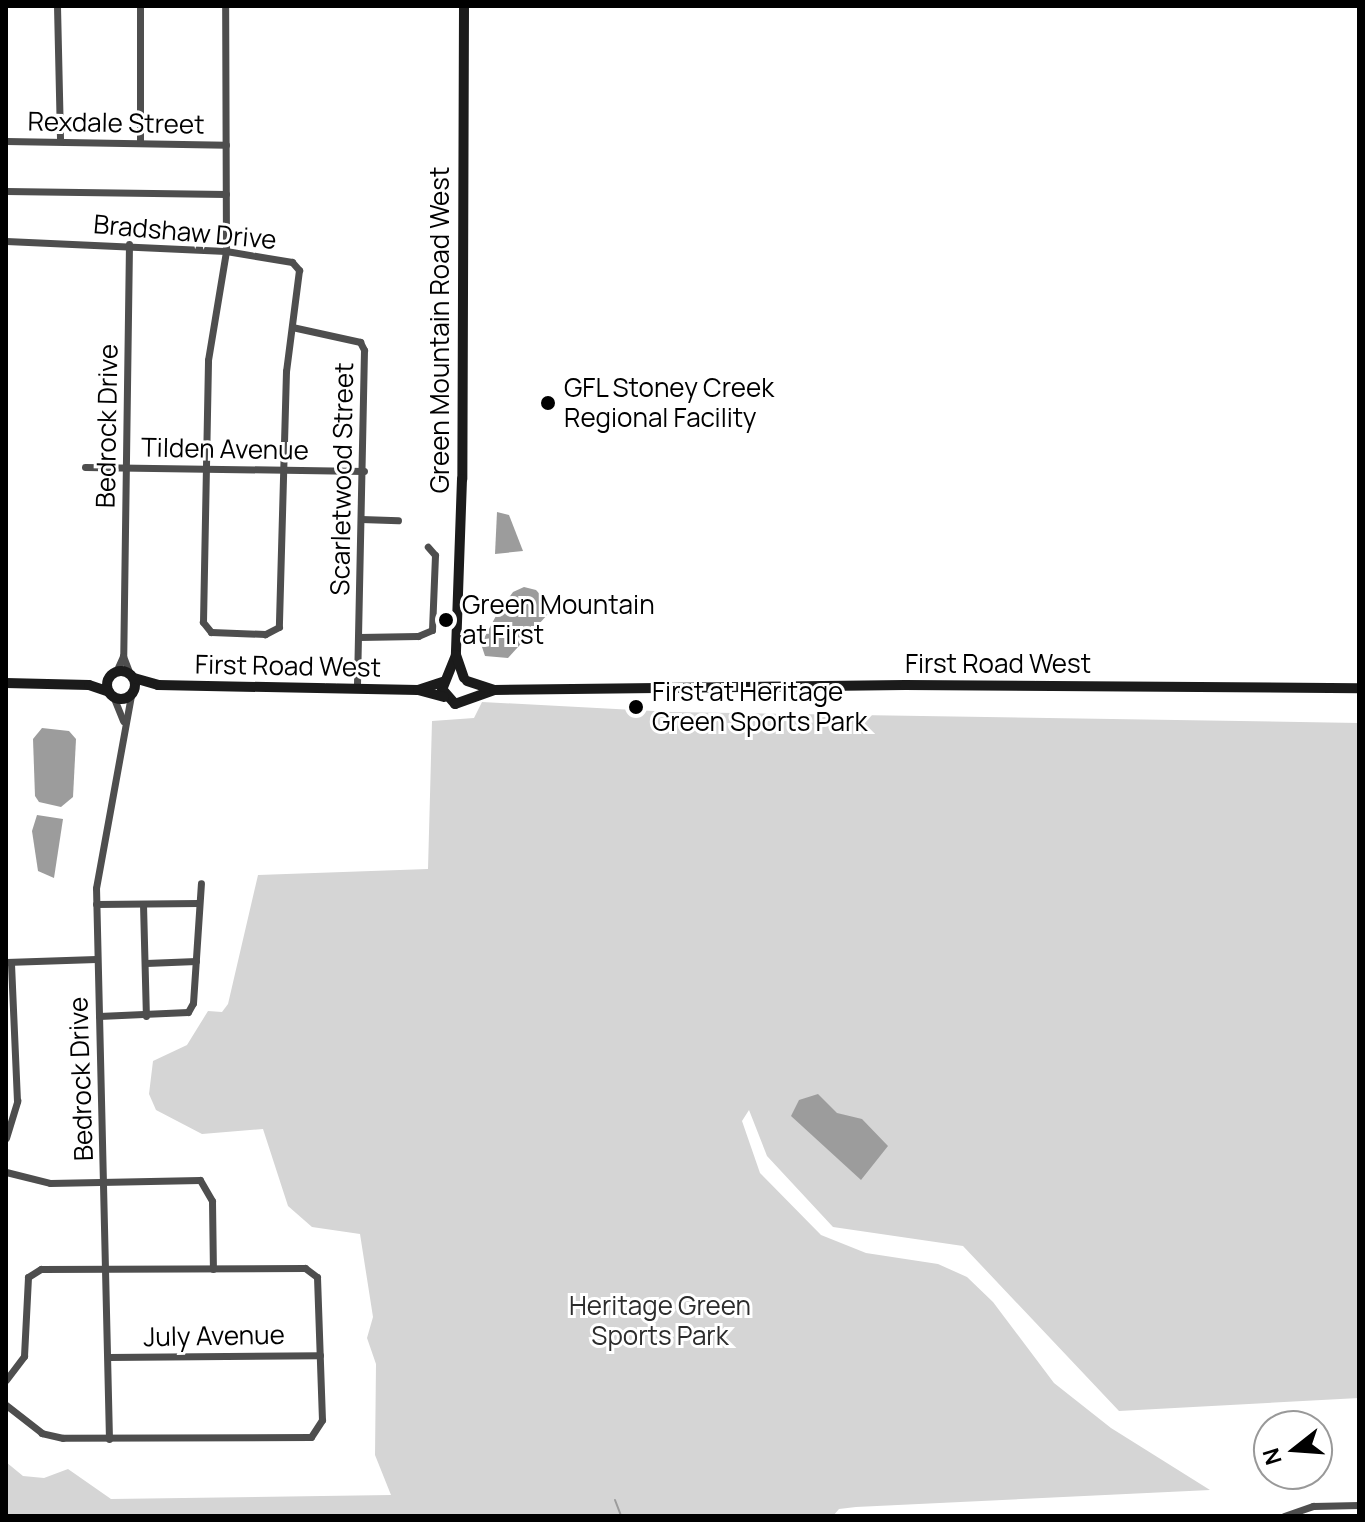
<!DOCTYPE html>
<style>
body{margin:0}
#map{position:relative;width:1365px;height:1522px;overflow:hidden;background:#fff;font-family:Manrope,sans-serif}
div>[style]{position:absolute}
.green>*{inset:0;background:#d5d5d5}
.water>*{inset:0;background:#9c9c9c}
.stream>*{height:2px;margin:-1px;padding:0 1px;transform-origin:1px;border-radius:1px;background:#9c9c9c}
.street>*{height:7px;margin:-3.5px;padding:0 3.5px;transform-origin:3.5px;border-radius:3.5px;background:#4e4e4e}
.secondary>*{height:10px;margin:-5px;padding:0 5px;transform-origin:5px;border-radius:5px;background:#1b1b1b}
.secondary>.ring{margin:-5px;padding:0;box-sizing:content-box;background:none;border:10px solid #1b1b1b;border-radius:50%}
.dots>*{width:22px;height:22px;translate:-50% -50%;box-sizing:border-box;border:4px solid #fff;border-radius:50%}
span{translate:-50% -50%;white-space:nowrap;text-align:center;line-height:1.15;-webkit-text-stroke:6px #fff;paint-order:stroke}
.street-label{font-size:26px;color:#000}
.poi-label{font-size:26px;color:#000}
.left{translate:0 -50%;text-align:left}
.park-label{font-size:26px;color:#2c2c2c}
.frame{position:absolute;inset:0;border:8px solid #000;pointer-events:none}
.north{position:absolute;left:1253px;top:1410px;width:80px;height:80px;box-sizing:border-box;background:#fff;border:2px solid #999;border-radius:50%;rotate:253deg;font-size:22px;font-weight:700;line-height:32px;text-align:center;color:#000}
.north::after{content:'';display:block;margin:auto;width:28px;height:36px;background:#000;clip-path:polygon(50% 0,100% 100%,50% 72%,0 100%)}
</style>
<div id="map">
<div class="green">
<i style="clip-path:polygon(482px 702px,672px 712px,1359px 723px,1359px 1398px,1119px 1411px,963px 1246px,833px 1227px,767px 1156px,749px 1110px,742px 1121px,760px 1173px,821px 1235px,866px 1253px,938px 1264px,967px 1277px,993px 1302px,1054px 1383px,1111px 1428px,1210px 1490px,856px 1507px,839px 1509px,833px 1516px,6px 1516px,6px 1462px,23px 1476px,44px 1478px,68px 1469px,111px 1499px,391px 1495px,375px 1455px,376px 1364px,367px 1338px,373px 1317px,360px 1234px,312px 1227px,288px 1206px,263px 1129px,202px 1134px,156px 1110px,149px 1094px,153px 1061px,187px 1045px,208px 1011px,222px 1012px,228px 1004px,258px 875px,428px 869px,432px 721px,474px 718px)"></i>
</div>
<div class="water">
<i style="clip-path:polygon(497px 512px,509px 515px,523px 551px,495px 554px)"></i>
<i style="clip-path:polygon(524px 587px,536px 590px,545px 600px,548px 614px,508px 658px,485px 656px,481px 644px,497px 614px,513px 592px)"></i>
<i style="clip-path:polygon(42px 728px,69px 731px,76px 739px,73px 797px,61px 807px,39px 802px,35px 796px,33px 739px)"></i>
<i style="clip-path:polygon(37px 815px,63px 819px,54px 878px,38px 871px,32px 831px)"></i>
<i style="clip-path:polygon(818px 1094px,837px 1113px,862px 1119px,888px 1146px,861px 1180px,791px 1116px,799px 1100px)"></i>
</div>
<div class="stream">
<i style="left:615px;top:1500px;width:17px;rotate:69deg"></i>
</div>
<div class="street">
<i style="left:57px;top:6px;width:135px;rotate:88.7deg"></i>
<i style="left:6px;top:141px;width:220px;rotate:1deg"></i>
<i style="left:140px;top:142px;width:136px;rotate:-90deg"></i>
<i style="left:6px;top:191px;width:220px;rotate:0.8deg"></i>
<i style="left:6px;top:241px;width:220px;rotate:2.6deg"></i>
<i style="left:226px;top:251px;width:67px;rotate:9.5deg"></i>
<i style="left:292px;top:262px;width:11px;rotate:49deg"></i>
<i style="left:299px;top:270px;width:102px;rotate:97.3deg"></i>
<i style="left:286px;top:371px;width:256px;rotate:91.6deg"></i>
<i style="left:279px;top:627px;width:16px;rotate:153deg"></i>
<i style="left:265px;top:634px;width:54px;rotate:-177.9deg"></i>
<i style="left:211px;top:632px;width:13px;rotate:-129deg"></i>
<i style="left:203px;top:622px;width:262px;rotate:-88.9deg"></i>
<i style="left:208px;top:360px;width:110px;rotate:-80.6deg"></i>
<i style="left:226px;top:251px;width:245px;rotate:-90.2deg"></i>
<i style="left:129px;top:244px;width:412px;rotate:90.8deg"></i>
<i style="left:123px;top:656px;width:19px;rotate:69deg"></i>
<i style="left:292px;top:327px;width:70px;rotate:12.4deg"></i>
<i style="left:360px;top:342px;width:9px;rotate:63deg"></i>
<i style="left:364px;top:350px;width:339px;rotate:91.2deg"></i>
<i style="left:85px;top:467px;width:279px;rotate:0.8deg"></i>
<i style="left:361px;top:519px;width:37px;rotate:2deg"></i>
<i style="left:359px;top:637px;width:59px;rotate:-1deg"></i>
<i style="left:418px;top:636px;width:15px;rotate:-23deg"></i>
<i style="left:432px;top:630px;width:75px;rotate:-87.7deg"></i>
<i style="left:435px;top:555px;width:11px;rotate:-131deg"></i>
<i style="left:116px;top:672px;width:17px;rotate:-66deg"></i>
<i style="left:113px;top:696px;width:27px;rotate:68deg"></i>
<i style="left:96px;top:904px;width:103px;rotate:-0.6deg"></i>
<i style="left:143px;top:904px;width:112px;rotate:88.5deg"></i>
<i style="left:6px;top:962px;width:90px;rotate:-1.9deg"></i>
<i style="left:146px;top:963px;width:50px;rotate:-2.3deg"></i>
<i style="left:99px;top:1016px;width:89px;rotate:-2.6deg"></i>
<i style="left:188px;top:1012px;width:10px;rotate:-61deg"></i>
<i style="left:193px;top:1003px;width:120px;rotate:-86.2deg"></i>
<i style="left:6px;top:1138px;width:39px;rotate:-73deg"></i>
<i style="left:17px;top:1101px;width:139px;rotate:-92.5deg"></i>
<i style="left:6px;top:1172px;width:45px;rotate:14deg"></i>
<i style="left:50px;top:1183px;width:150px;rotate:-1.1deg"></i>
<i style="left:200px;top:1180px;width:24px;rotate:60deg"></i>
<i style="left:212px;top:1201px;width:68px;rotate:89.2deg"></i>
<i style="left:108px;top:1357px;width:212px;rotate:-0.5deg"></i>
<i style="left:6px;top:1380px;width:30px;rotate:-53deg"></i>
<i style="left:24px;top:1356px;width:79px;rotate:-87.1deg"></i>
<i style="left:28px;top:1277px;width:15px;rotate:-32deg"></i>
<i style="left:41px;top:1269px;width:264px;rotate:-0.2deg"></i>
<i style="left:305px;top:1268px;width:15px;rotate:37deg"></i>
<i style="left:317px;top:1277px;width:143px;rotate:88deg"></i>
<i style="left:322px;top:1420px;width:20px;rotate:123deg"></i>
<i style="left:311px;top:1437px;width:248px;rotate:179.8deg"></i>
<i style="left:63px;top:1438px;width:22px;rotate:-167deg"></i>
<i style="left:42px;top:1433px;width:46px;rotate:-142.1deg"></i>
<i style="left:109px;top:1439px;width:551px;rotate:-91.35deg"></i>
<i style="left:96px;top:888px;width:195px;rotate:-79.7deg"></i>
<i style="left:1284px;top:1516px;width:31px;rotate:-19deg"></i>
<i style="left:1313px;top:1506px;width:46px;rotate:-1.2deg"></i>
</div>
<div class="secondary">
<i style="left:464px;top:6px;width:473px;rotate:90.2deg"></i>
<i style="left:462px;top:479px;width:176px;rotate:92deg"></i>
<i style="left:456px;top:655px;width:37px;rotate:112deg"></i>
<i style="left:442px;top:689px;width:20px;rotate:49deg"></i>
<i style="left:455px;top:704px;width:41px;rotate:-19.7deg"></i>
<i style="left:456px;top:655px;width:24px;rotate:71deg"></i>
<i class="ring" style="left:107px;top:671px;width:18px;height:18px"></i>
<i style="left:134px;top:678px;width:25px;rotate:16deg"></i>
<i style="left:158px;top:685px;width:260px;rotate:1.1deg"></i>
<i style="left:418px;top:690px;width:28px;rotate:-18deg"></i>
<i style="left:467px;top:681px;width:28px;rotate:18deg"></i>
<i style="left:494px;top:690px;width:411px;rotate:-0.7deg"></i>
<i style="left:905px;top:685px;width:454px;rotate:0.4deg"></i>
<i style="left:6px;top:683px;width:83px;rotate:1.4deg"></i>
<i style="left:89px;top:685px;width:21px;rotate:19deg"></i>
<i style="left:418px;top:690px;width:27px;rotate:15deg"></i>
</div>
<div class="dots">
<i style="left:548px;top:403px;background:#000"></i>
<i style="left:446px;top:620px;background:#000"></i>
<i style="left:636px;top:707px;background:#000"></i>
</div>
<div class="street-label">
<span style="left:116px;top:123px;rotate:1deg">Rexdale Street</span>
<span style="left:185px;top:232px;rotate:5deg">Bradshaw Drive</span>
<span style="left:440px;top:330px;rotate:-90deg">Green Mountain Road West</span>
<span style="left:107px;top:426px;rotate:-89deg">Bedrock Drive</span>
<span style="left:225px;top:449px;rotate:1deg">Tilden Avenue</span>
<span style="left:342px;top:479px;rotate:-89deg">Scarletwood Street</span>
<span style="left:998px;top:664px">First Road West</span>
<span style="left:288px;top:666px;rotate:1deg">First Road West</span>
<span style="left:81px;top:1079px;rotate:-92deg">Bedrock Drive</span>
<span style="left:214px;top:1336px;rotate:-1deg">July Avenue</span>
</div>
<div class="poi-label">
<span class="left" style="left:564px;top:403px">GFL Stoney Creek<br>Regional Facility</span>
<span class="left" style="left:462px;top:620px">Green Mountain<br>at First</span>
<span class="left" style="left:652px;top:707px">First at Heritage<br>Green Sports Park</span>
</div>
<div class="park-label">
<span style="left:660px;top:1321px">Heritage Green<br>Sports Park</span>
</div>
<div class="frame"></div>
<div class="north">N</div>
</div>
